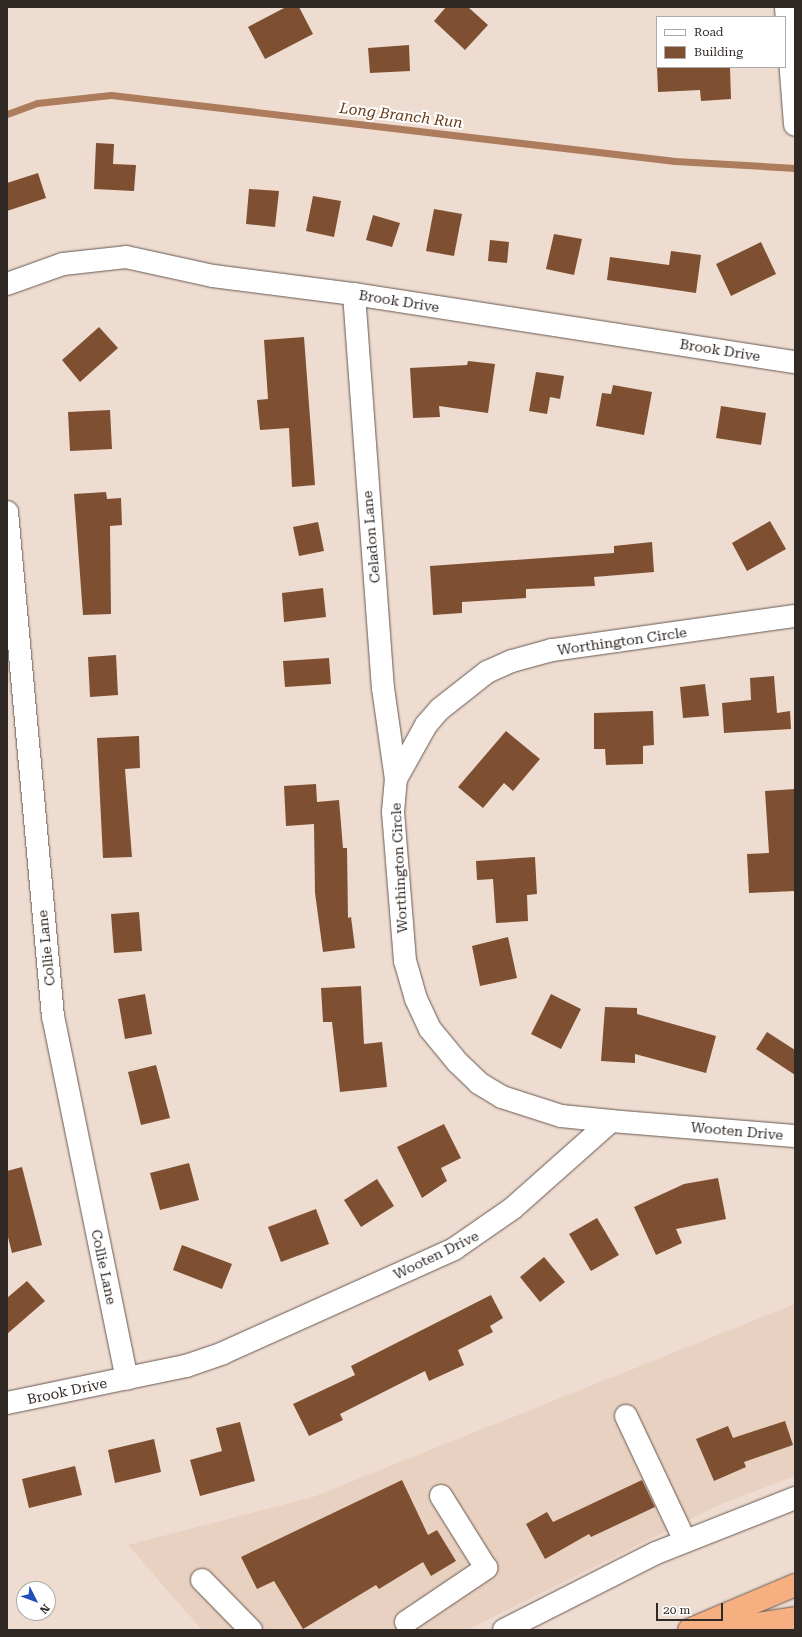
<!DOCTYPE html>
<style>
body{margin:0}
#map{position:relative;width:802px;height:1637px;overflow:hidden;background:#eedcd1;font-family:"Roboto Serif",serif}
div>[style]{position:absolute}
.built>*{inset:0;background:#e9d1c1}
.stream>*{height:7px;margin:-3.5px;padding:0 3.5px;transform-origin:3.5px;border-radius:3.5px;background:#ad7c5c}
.building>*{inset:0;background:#7e5031}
.roads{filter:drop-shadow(0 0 1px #67584f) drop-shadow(0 0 1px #67584f)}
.minor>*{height:22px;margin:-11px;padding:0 11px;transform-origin:11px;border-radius:11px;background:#fff}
.highway>*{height:22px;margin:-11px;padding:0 11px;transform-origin:11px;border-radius:11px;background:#f5af80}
span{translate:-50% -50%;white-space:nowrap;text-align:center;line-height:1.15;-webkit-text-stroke:4px #fff;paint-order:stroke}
.street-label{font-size:14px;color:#302925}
.water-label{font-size:15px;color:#683812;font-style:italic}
.frame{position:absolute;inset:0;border:8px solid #302925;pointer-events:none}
.legend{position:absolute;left:656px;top:16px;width:130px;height:52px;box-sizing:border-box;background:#fff;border:1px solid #aca9a8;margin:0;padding:5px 7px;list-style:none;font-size:12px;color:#302925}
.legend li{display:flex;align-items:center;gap:8px;height:20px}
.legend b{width:20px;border:1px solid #aca9a8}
.north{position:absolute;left:16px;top:1581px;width:40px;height:40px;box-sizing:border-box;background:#fff;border:1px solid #aca9a8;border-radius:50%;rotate:132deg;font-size:11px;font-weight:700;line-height:16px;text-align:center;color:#302925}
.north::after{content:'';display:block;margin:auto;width:14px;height:18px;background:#234dbb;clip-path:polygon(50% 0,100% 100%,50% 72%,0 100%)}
.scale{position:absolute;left:656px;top:1603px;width:67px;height:18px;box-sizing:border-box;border:2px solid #302925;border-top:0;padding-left:5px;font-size:12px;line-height:14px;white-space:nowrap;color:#302925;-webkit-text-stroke:3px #fff;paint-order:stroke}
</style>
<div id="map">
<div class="built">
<i style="clip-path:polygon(795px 1304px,795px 1476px,721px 1504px,467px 1630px,202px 1630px,128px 1545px,313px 1497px)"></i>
</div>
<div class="stream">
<i style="left:7px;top:114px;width:32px;rotate:-20deg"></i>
<i style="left:37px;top:103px;width:74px;rotate:-6.2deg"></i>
<i style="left:111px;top:95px;width:568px;rotate:6.67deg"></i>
<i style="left:675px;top:161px;width:120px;rotate:3.3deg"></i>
</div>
<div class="building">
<i style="clip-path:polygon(286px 7px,299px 7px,313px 34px,265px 59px,248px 27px)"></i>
<i style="clip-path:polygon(446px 7px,468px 7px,488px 25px,465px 50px,434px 21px)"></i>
<i style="clip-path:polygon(409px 45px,410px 71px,370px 73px,368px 48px)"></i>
<i style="clip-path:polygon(657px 67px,730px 67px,731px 99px,701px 101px,700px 90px,658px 92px)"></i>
<i style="clip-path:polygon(96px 143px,114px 144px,113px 164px,136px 165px,134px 191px,94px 189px)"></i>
<i style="clip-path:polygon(38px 173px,46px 198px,7px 211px,7px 183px)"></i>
<i style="clip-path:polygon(249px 189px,279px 191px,275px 227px,246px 224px)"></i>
<i style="clip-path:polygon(313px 196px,341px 201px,334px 237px,306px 231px)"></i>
<i style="clip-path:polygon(434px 209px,462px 214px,454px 256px,426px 251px)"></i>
<i style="clip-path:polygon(373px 215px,400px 223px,392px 247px,366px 240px)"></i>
<i style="clip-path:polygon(554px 234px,582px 239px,574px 275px,546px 269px)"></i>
<i style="clip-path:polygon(490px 240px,509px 242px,507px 263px,488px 261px)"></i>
<i style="clip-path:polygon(761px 242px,776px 274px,731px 296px,716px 264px)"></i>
<i style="clip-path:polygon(671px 251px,701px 255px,696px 293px,607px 280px,610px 257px,669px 265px)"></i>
<i style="clip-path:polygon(99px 327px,118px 348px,80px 382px,62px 360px)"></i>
<i style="clip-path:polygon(304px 337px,315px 485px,292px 487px,289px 428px,260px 430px,257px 400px,268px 399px,264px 340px)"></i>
<i style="clip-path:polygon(468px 361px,495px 364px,488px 413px,439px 406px,440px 417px,413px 418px,410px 368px,467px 365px)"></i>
<i style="clip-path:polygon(536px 372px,564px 376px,560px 399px,550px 397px,547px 414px,529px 411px)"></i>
<i style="clip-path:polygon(613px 385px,652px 392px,644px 435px,596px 426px,602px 393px,611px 394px)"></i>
<i style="clip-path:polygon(721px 406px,766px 413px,761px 445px,716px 438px)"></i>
<i style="clip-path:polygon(110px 410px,112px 449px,70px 451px,68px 412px)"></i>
<i style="clip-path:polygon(106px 492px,107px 499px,121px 498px,122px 525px,110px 526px,111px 614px,83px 615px,74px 494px)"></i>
<i style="clip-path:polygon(770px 521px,786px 549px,747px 571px,732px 543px)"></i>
<i style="clip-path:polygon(318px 522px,324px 551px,299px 556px,293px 527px)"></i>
<i style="clip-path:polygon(652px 542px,654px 572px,594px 577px,595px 586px,526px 589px,526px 598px,462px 602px,462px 613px,433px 615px,430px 566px,614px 553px,614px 546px)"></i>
<i style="clip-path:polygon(323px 588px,326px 617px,284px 622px,282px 593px)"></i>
<i style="clip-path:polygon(116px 655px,118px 695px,90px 697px,88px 657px)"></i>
<i style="clip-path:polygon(329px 658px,331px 684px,285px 687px,283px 661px)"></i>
<i style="clip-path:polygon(774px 676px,777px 713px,790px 711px,791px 729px,724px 733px,722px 703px,751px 700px,750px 678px)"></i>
<i style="clip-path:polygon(705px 684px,709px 716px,683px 718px,680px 687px)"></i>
<i style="clip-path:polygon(653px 711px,654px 745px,643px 746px,643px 764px,606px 765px,605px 749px,594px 749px,594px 713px)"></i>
<i style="clip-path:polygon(506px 731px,540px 759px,513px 791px,504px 783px,483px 808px,458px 787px)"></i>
<i style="clip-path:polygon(139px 736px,140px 768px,125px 769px,132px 857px,103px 858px,97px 738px)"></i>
<i style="clip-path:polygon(316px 784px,317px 802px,339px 800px,343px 848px,347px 848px,348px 918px,351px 917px,355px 948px,323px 952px,315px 893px,314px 824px,286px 826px,284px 786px)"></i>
<i style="clip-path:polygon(795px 789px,795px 891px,749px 893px,747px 854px,769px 853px,765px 791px)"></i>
<i style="clip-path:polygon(535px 857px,537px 894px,527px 895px,528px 921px,496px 923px,493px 879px,477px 880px,476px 861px)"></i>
<i style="clip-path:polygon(139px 912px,142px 951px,114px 953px,111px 914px)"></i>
<i style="clip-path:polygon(508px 937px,517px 978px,480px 986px,472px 946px)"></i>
<i style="clip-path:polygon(361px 986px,364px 1044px,382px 1042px,387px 1087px,340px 1092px,332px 1022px,323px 1022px,321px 988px)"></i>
<i style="clip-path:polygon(145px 994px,152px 1034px,125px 1039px,118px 999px)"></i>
<i style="clip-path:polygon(551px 994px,581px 1009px,561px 1049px,531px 1034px)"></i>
<i style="clip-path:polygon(605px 1007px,637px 1008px,637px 1014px,716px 1036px,706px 1073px,635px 1054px,635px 1063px,601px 1061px)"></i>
<i style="clip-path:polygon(767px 1032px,795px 1050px,795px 1075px,756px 1049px)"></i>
<i style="clip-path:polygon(156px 1065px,170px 1118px,141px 1125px,128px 1072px)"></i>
<i style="clip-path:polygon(444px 1124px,461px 1158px,441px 1168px,447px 1181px,422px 1198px,397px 1147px)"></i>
<i style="clip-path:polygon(189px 1163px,199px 1200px,160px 1210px,150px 1173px)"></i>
<i style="clip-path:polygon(22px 1167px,42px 1245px,12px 1253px,7px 1233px,7px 1171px)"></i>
<i style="clip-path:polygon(718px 1178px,726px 1219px,676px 1229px,682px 1243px,656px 1255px,634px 1207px,684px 1184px)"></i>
<i style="clip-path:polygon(377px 1179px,394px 1206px,361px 1227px,344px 1200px)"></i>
<i style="clip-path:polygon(316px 1209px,329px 1244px,281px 1262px,268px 1227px)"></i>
<i style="clip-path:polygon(597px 1218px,619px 1255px,591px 1271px,569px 1234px)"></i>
<i style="clip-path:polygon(182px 1245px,232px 1264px,222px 1289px,173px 1270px)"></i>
<i style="clip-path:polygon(544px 1257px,565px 1282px,540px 1302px,520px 1277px)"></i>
<i style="clip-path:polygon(27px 1281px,45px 1301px,7px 1334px,7px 1298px)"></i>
<i style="clip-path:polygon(491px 1295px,503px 1318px,490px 1326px,493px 1332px,458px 1350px,464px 1365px,429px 1381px,425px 1371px,340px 1414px,343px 1420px,309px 1436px,293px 1404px,355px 1375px,351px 1366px)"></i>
<i style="clip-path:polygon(785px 1421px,793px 1445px,744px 1462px,746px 1467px,714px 1481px,696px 1439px,728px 1426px,733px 1438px)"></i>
<i style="clip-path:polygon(240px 1422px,255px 1481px,200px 1496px,190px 1460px,222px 1451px,216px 1428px)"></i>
<i style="clip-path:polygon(154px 1439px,161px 1472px,115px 1483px,108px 1450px)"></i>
<i style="clip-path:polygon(75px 1466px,82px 1495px,29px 1508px,22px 1479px)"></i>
<i style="clip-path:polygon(402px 1480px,428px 1535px,437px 1530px,456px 1561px,431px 1576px,423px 1562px,379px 1589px,376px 1585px,303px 1629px,274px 1581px,257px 1589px,241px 1557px)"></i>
<i style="clip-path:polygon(642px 1480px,655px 1507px,591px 1537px,589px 1534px,545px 1559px,526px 1524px,547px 1512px,553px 1522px)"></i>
</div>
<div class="roads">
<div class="minor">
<i style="left:786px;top:7px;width:118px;rotate:85.6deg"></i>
<i style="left:7px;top:284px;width:59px;rotate:-19.7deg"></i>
<i style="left:63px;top:264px;width:63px;rotate:-6.3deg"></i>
<i style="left:126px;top:257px;width:89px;rotate:12.3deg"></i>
<i style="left:213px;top:276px;width:142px;rotate:7.3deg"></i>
<i style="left:354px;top:294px;width:446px;rotate:8.8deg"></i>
<i style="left:354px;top:294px;width:395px;rotate:85.8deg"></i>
<i style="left:383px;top:688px;width:92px;rotate:81.9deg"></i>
<i style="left:7px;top:512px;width:506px;rotate:84.79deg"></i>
<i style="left:53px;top:1016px;width:370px;rotate:78.5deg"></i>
<i style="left:611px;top:1121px;width:50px;rotate:-174.3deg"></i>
<i style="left:561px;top:1116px;width:62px;rotate:-162.1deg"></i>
<i style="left:502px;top:1097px;width:27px;rotate:-149deg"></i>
<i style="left:479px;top:1083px;width:29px;rotate:-136deg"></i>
<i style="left:458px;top:1063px;width:44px;rotate:-129.5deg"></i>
<i style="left:430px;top:1029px;width:33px;rotate:-115deg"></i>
<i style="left:416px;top:999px;width:40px;rotate:-106deg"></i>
<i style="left:405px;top:961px;width:149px;rotate:-94.6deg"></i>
<i style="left:393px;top:812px;width:33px;rotate:-85deg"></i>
<i style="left:396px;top:779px;width:62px;rotate:-60.9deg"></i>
<i style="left:426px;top:725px;width:21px;rotate:-49deg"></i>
<i style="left:440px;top:709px;width:60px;rotate:-38.2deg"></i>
<i style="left:487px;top:672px;width:27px;rotate:-24deg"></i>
<i style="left:512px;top:661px;width:41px;rotate:-15.4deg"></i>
<i style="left:552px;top:650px;width:245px;rotate:-8deg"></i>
<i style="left:7px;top:1403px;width:183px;rotate:-11.7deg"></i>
<i style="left:186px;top:1366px;width:39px;rotate:-19deg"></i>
<i style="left:223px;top:1353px;width:253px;rotate:-24.2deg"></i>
<i style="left:454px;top:1249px;width:72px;rotate:-34.8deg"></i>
<i style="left:513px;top:1208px;width:131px;rotate:-41.6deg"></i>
<i style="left:611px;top:1121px;width:185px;rotate:4.7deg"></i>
<i style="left:626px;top:1416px;width:138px;rotate:64.7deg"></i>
<i style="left:202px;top:1580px;width:70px;rotate:45.6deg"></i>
<i style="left:406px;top:1622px;width:97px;rotate:-34deg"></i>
<i style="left:486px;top:1568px;width:85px;rotate:-122deg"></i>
<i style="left:504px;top:1630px;width:170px;rotate:-26.9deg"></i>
<i style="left:656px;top:1553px;width:149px;rotate:-21.6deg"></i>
</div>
<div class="highway">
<i style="left:689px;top:1630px;width:115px;rotate:-23deg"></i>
<i style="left:717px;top:1630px;width:79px;rotate:-8.7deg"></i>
</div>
</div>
<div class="street-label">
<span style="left:399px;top:301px;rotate:9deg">Brook Drive</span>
<span style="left:720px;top:350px;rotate:9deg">Brook Drive</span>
<span style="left:371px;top:537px;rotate:-95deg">Celadon Lane</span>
<span style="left:622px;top:641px;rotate:-8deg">Worthington Circle</span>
<span style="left:399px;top:868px;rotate:-93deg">Worthington Circle</span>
<span style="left:46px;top:948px;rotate:-96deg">Collie Lane</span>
<span style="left:737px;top:1131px;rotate:5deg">Wooten Drive</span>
<span style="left:436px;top:1255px;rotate:-26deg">Wooten Drive</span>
<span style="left:104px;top:1267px;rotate:78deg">Collie Lane</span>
<span style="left:67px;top:1391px;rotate:-12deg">Brook Drive</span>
</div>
<div class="water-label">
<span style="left:401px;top:116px;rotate:7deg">Long Branch Run</span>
</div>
<div class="frame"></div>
<ul class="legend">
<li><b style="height:5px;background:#fff"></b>Road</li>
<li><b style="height:11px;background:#7e5031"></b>Building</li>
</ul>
<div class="north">N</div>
<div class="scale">20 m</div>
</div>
